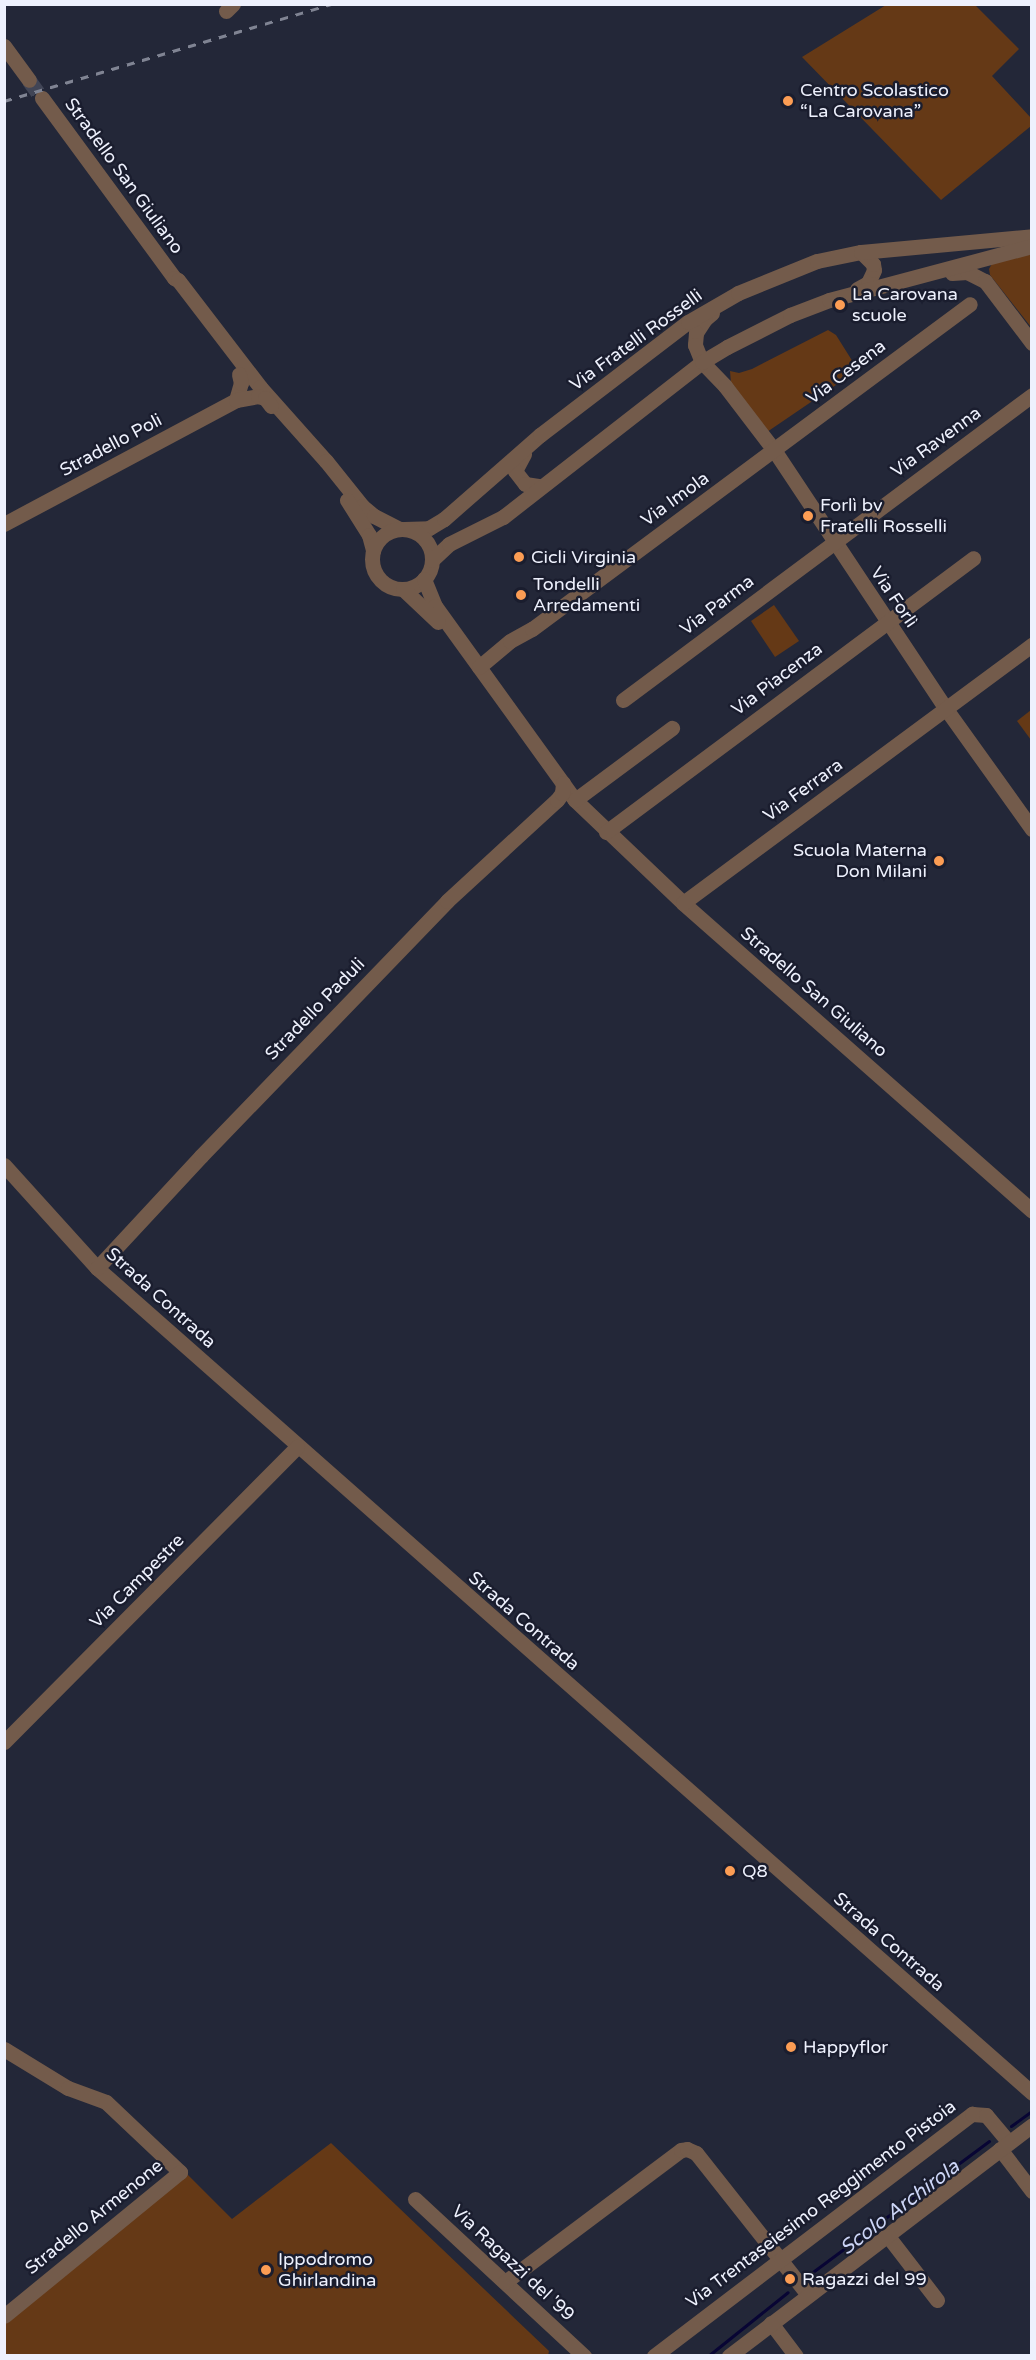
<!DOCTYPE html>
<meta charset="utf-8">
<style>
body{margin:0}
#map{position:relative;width:1036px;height:2360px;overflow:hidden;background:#232738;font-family:"Varela Round",sans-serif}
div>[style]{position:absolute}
.green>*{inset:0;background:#653916}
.stream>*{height:3px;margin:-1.5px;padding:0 1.5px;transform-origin:1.5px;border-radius:1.5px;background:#080534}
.minor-tunnel>*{height:15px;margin-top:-7.5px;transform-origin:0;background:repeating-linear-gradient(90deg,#414556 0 15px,transparent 0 23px)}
.minor>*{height:15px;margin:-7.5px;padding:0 7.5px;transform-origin:7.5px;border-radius:7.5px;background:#735b4b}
.minor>.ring{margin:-7.5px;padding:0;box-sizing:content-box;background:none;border:15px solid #735b4b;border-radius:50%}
.rail>*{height:3px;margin-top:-1.5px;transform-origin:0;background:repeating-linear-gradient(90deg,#808493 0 8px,transparent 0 16px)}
.dots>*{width:16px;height:16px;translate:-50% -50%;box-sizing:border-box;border:3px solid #1a1d2e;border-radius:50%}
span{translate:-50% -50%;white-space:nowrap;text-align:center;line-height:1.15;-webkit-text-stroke:5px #1a1d2e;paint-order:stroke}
.poi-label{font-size:18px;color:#eef1fd}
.left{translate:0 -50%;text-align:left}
.right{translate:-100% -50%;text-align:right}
.street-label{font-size:18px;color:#eef1fd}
.water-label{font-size:20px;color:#ccd5f6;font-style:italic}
.frame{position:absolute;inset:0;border:6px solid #eef1fd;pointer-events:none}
</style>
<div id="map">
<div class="green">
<i style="clip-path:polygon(886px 5px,975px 5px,1019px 49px,992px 76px,1031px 118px,1031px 126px,941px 200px,802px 57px)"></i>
<i style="clip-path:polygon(1031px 250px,1031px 327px,990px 275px,989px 269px,993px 262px)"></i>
<i style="clip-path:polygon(828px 330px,836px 335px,858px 370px,767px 432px,731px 383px,730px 371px,739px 373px,752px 369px)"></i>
<i style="clip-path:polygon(774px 605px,799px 641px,775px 657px,751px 621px)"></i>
<i style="clip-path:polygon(1031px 710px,1031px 740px,1017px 721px)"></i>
<i style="clip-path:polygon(331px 2143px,549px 2351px,548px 2356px,5px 2356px,5px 2321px,186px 2173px,232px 2219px)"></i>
</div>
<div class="stream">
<i style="left:1011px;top:2126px;width:26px;rotate:-36deg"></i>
<i style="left:810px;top:2274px;width:223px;rotate:-36.6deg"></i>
<i style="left:708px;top:2356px;width:102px;rotate:-38.7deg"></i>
</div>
<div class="minor-tunnel">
<i style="left:29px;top:80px;width:22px;rotate:54deg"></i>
</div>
<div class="minor">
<i style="left:226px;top:11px;width:10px;rotate:-45deg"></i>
<i style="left:4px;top:46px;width:42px;rotate:53.7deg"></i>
<i style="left:42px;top:98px;width:223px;rotate:53.7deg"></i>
<i style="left:174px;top:278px;width:4px;rotate:27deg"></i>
<i style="left:178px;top:280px;width:135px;rotate:52.5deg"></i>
<i style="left:260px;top:387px;width:99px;rotate:48.3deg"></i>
<i style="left:326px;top:461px;width:58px;rotate:51.3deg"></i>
<i style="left:362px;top:506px;width:16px;rotate:40deg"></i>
<i style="left:374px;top:516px;width:28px;rotate:27deg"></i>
<i style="left:952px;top:273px;width:15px;rotate:-4deg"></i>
<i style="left:967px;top:272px;width:20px;rotate:27deg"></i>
<i style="left:985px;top:281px;width:78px;rotate:52.8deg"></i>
<i style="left:857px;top:289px;width:13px;rotate:-29deg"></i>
<i style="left:868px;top:283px;width:14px;rotate:-65deg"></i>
<i style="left:874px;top:270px;width:6px;rotate:-99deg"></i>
<i style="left:873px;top:264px;width:17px;rotate:-135deg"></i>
<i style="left:712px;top:313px;width:9px;rotate:139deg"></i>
<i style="left:705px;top:319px;width:17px;rotate:123deg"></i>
<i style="left:696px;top:333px;width:12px;rotate:95deg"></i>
<i style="left:695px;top:345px;width:18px;rotate:68deg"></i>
<i style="left:702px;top:362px;width:33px;rotate:46deg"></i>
<i style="left:725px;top:386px;width:81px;rotate:52.6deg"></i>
<i style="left:774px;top:450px;width:311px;rotate:56.4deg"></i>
<i style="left:946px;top:709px;width:148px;rotate:54.4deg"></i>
<i style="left:236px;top:400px;width:18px;rotate:-74deg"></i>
<i style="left:241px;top:383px;width:9px;rotate:-103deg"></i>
<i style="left:524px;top:454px;width:19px;rotate:118deg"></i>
<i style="left:515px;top:471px;width:16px;rotate:52deg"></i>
<i style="left:525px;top:484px;width:15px;rotate:8deg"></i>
<i style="left:347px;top:500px;width:41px;rotate:57.8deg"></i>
<i style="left:369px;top:535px;width:16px;rotate:75deg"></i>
<i style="left:4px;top:524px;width:263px;rotate:-28.1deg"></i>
<i style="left:236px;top:400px;width:22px;rotate:-10deg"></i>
<i style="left:258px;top:396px;width:7px;rotate:16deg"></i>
<i style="left:265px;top:398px;width:10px;rotate:53deg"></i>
<i style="left:404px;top:529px;width:25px;rotate:-2deg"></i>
<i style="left:429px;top:528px;width:17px;rotate:-31deg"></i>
<i style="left:444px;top:519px;width:128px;rotate:-41.2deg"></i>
<i style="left:540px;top:435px;width:186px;rotate:-37.4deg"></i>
<i style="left:688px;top:322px;width:58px;rotate:-30.1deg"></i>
<i style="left:738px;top:293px;width:85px;rotate:-22.1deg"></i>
<i style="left:817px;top:261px;width:45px;rotate:-11.6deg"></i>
<i style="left:861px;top:252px;width:172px;rotate:-5.3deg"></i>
<i class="ring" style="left:372px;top:529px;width:45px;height:45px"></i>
<i style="left:432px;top:560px;width:23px;rotate:-43deg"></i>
<i style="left:449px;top:544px;width:60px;rotate:-26.6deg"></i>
<i style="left:503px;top:517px;width:252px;rotate:-37.9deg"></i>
<i style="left:702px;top:362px;width:29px;rotate:-31deg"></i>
<i style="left:727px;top:347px;width:71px;rotate:-26.9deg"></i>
<i style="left:790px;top:315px;width:42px;rotate:-21deg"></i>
<i style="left:829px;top:300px;width:210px;rotate:-14.9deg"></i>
<i style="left:424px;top:579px;width:29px;rotate:68deg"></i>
<i style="left:435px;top:606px;width:239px;rotate:54.2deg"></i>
<i style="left:575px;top:800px;width:149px;rotate:43.6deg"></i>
<i style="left:683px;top:903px;width:465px;rotate:41.4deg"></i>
<i style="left:403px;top:589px;width:48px;rotate:43.3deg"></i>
<i style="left:479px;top:667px;width:40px;rotate:-40deg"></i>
<i style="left:510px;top:641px;width:25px;rotate:-29deg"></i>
<i style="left:532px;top:629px;width:545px;rotate:-36.58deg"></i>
<i style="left:623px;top:700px;width:510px;rotate:-36.71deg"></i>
<i style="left:575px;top:800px;width:121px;rotate:-36.6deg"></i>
<i style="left:606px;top:832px;width:458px;rotate:-36.7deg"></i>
<i style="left:683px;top:903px;width:434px;rotate:-36.5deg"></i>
<i style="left:4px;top:1165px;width:139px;rotate:47.9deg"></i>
<i style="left:97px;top:1268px;width:1247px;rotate:41.42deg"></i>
<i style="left:97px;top:1268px;width:153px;rotate:-47.1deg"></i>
<i style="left:201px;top:1156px;width:354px;rotate:-46deg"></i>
<i style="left:447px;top:901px;width:149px;rotate:-42.6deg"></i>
<i style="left:557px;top:800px;width:9px;rotate:-54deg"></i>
<i style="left:562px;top:793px;width:10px;rotate:-84deg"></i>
<i style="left:4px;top:1742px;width:416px;rotate:-45.2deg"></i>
<i style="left:4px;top:2049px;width:75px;rotate:31.4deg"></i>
<i style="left:68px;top:2088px;width:40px;rotate:20.2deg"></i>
<i style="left:106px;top:2102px;width:102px;rotate:43.4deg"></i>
<i style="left:180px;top:2172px;width:227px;rotate:140.7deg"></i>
<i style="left:1000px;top:2149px;width:53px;rotate:52.7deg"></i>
<i style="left:415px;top:2199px;width:231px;rotate:42.9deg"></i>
<i style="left:887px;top:2235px;width:82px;rotate:52.4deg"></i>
<i style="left:505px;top:2282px;width:220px;rotate:-36.9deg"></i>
<i style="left:681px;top:2150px;width:6px;rotate:-9deg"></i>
<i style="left:687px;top:2149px;width:10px;rotate:24deg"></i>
<i style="left:696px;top:2153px;width:181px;rotate:51.7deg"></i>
<i style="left:771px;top:2323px;width:41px;rotate:52.9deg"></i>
<i style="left:654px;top:2356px;width:400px;rotate:-37.3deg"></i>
<i style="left:972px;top:2114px;width:14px;rotate:4deg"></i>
<i style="left:986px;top:2115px;width:35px;rotate:50deg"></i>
<i style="left:729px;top:2356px;width:381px;rotate:-37.3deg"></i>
</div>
<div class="rail">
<i style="left:4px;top:101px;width:342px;rotate:-16.5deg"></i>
</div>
<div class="dots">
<i style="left:788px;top:101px;background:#fc9d54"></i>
<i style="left:840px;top:305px;background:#fc9d54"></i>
<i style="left:808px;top:516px;background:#fc9d54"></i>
<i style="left:519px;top:557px;background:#fc9d54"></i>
<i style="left:521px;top:595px;background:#fc9d54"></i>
<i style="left:939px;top:861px;background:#fc9d54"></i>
<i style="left:730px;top:1871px;background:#fc9d54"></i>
<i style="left:791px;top:2047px;background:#fc9d54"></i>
<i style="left:266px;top:2270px;background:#fc9d54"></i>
<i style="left:790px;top:2279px;background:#fc9d54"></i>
</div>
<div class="poi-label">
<span class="left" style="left:800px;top:101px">Centro Scolastico<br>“La Carovana”</span>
<span class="left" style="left:852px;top:305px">La Carovana<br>scuole</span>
<span class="left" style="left:820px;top:516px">Forlì bv<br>Fratelli Rosselli</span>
<span class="left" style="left:531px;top:557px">Cicli Virginia</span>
<span class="left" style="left:533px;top:595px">Tondelli<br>Arredamenti</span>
<span class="right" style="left:927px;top:861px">Scuola Materna<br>Don Milani</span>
<span class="left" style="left:742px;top:1871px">Q8</span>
<span class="left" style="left:803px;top:2047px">Happyflor</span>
<span class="left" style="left:278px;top:2270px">Ippodromo<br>Ghirlandina</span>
<span class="left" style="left:802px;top:2279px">Ragazzi del 99</span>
</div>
<div class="street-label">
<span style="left:124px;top:176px;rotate:54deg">Stradello San Giuliano</span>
<span style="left:636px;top:340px;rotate:-36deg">Via Fratelli Rosselli</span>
<span style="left:846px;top:372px;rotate:-37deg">Via Cesena</span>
<span style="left:936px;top:442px;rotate:-36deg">Via Ravenna</span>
<span style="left:111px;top:445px;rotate:-28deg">Stradello Poli</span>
<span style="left:675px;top:499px;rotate:-36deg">Via Imola</span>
<span style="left:894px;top:597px;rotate:56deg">Via Forlì</span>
<span style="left:717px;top:605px;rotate:-37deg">Via Parma</span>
<span style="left:777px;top:679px;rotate:-37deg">Via Piacenza</span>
<span style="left:803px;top:790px;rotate:-36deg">Via Ferrara</span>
<span style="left:814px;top:992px;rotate:41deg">Stradello San Giuliano</span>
<span style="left:315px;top:1009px;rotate:-46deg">Stradello Paduli</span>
<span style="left:161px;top:1298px;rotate:42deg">Strada Contrada</span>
<span style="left:137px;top:1581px;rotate:-45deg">Via Campestre</span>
<span style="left:524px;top:1621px;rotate:41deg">Strada Contrada</span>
<span style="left:889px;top:1942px;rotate:41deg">Strada Contrada</span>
<span style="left:821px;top:2204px;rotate:-37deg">Via Trentaseiesimo Reggimento Pistoia</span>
<span style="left:94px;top:2217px;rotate:-39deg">Stradello Armenone</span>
<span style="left:513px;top:2263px;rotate:43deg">Via Ragazzi del '99</span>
</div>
<div class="water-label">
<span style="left:900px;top:2208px;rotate:-37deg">Scolo Archirola</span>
</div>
<div class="frame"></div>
</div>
